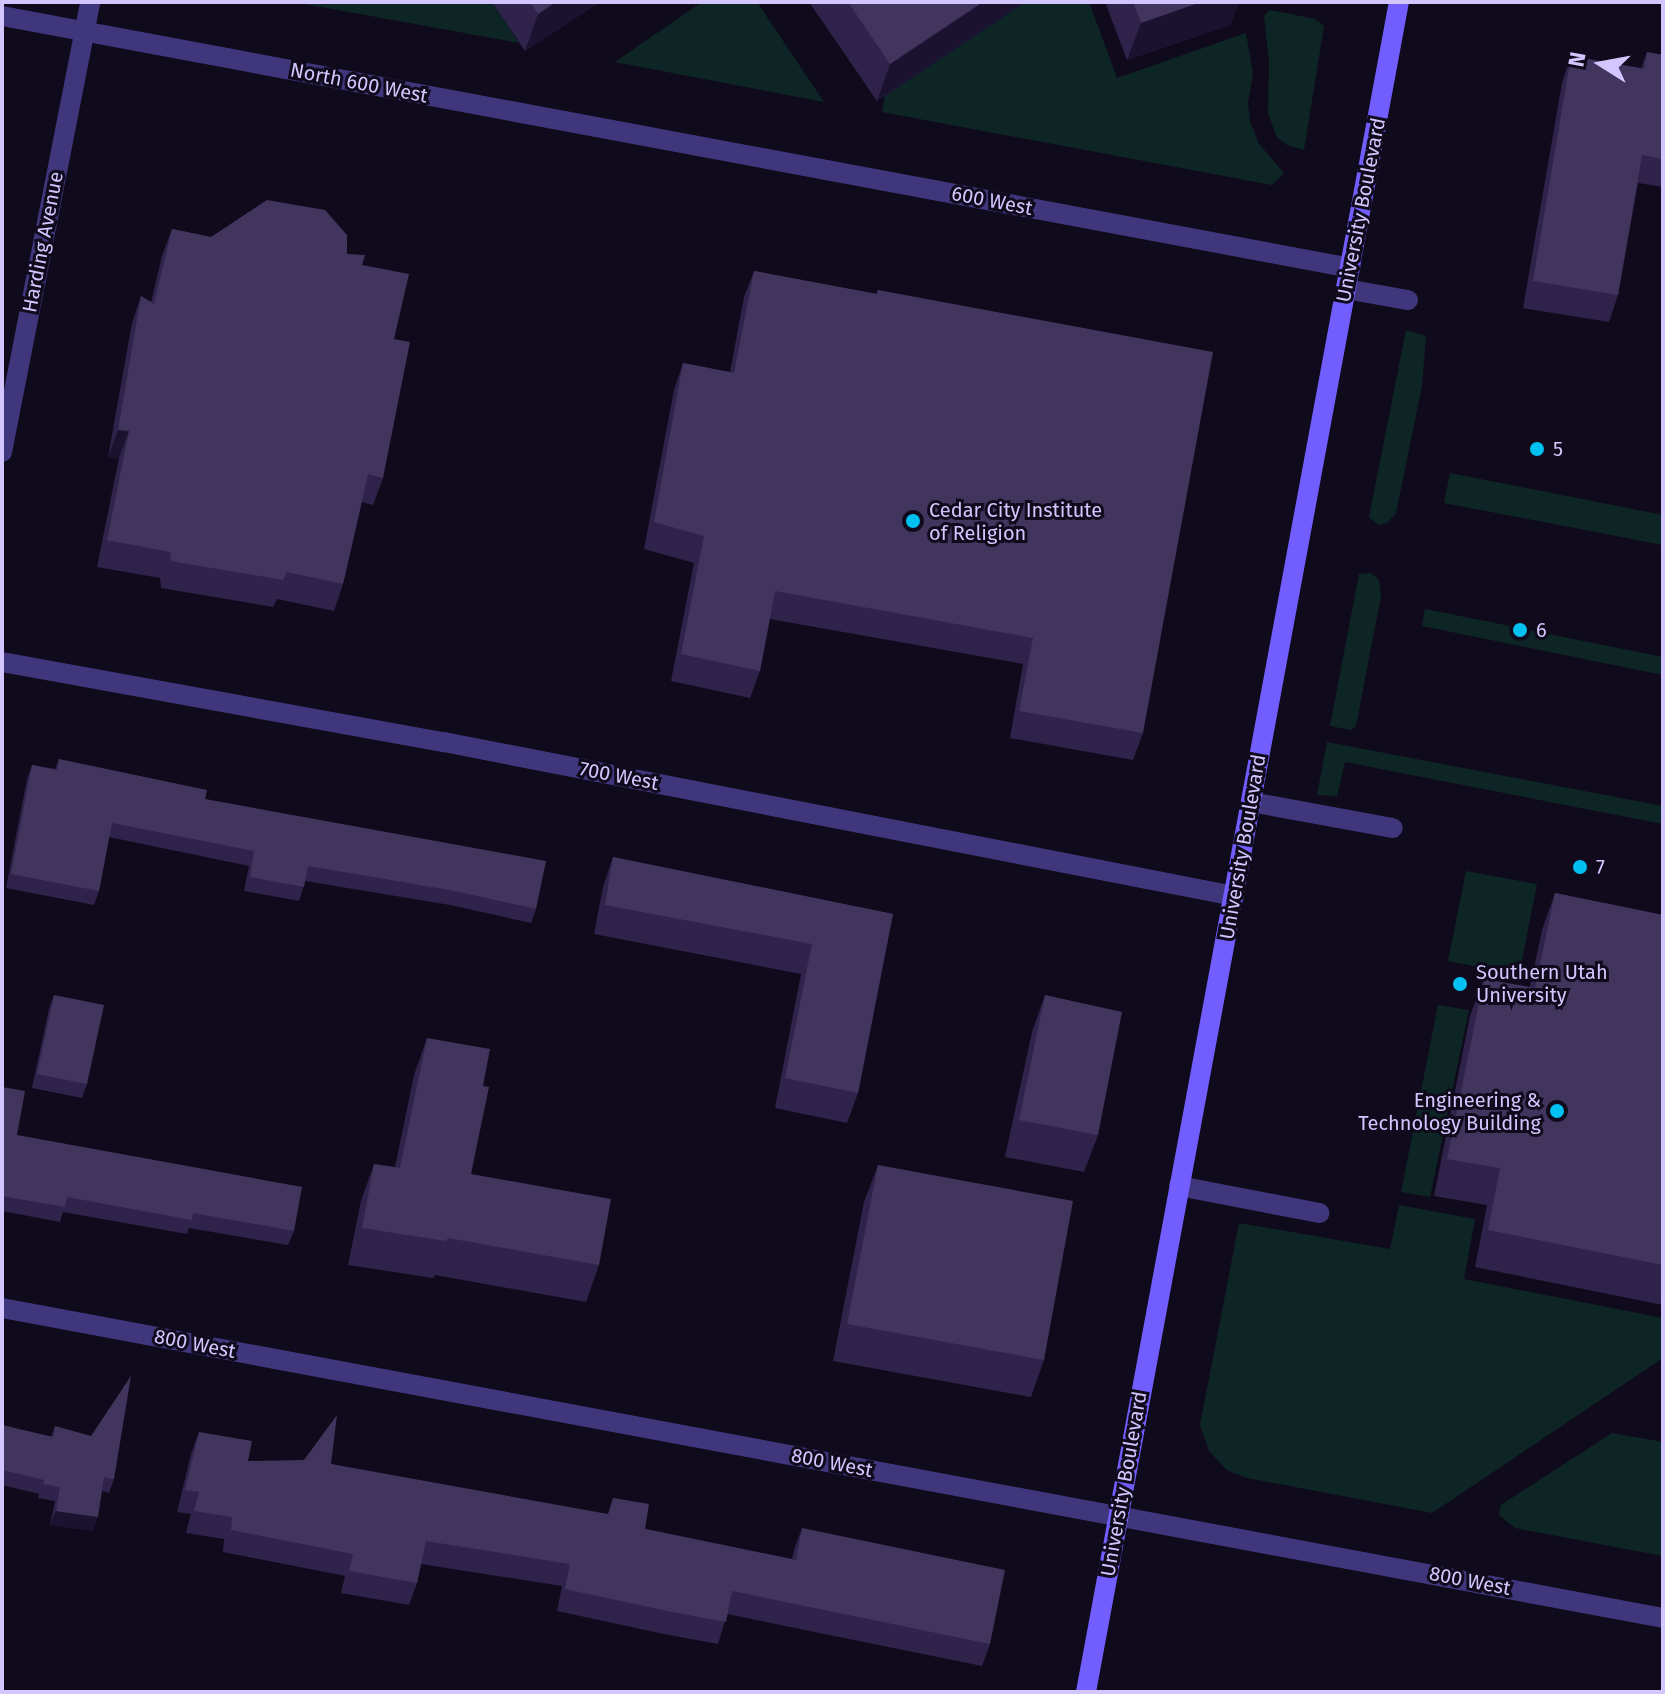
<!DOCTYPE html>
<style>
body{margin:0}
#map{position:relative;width:1665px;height:1694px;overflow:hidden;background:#100b1c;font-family:"Fira Sans",sans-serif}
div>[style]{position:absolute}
.green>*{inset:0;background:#0e2526}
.service>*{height:20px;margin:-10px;padding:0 10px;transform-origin:10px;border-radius:10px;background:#3f367c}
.minor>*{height:20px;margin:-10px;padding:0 10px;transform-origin:10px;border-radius:10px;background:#3f367c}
.tertiary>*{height:20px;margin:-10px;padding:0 10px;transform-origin:10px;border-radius:10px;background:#3f367c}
.secondary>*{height:20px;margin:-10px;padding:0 10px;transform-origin:10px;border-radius:10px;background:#725dff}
.wall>*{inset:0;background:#2f234b}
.shaded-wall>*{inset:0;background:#1b1230}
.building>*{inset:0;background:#41355e}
.dots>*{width:22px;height:22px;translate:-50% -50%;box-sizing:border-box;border:4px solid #100b1c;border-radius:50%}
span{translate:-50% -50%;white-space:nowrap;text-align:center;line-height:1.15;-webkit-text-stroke:6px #100b1c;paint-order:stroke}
.street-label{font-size:20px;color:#d3c6ff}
.poi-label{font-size:20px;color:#d3c6ff}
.left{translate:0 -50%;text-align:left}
.right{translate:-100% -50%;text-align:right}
.frame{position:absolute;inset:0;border:4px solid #d3c6ff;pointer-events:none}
.north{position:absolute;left:1561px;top:24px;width:80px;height:80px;-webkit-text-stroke:6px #100b1c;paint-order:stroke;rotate:281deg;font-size:22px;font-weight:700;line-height:32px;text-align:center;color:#d3c6ff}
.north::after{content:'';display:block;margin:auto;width:28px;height:36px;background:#d3c6ff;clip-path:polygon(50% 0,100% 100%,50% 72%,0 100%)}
</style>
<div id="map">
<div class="green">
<i style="clip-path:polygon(294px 2px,492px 2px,519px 43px)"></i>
<i style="clip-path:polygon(702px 2px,757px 2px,824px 102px,615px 62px)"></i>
<i style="clip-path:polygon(1025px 2px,1089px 2px,1117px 78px,1246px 33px,1253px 74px,1248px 102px,1250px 121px,1259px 144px,1284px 173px,1272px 185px,882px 112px,885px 95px)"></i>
<i style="clip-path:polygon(1270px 10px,1315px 19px,1324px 26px,1304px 150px,1287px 145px,1277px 137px,1268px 114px,1269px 62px,1264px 16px)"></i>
<i style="clip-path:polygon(1406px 330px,1426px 336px,1422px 386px,1396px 513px,1387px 523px,1378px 525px,1369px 517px)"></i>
<i style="clip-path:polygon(1450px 473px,1663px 515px,1663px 545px,1444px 503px)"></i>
<i style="clip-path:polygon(1371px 573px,1379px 580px,1381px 596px,1356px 726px,1351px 730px,1330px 726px,1359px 574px)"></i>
<i style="clip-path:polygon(1425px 609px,1663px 657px,1663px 675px,1422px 626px)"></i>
<i style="clip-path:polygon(1327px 742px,1663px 806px,1663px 824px,1345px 762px,1337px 796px,1317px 795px)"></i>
<i style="clip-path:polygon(1466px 871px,1537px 884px,1519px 975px,1448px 961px)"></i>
<i style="clip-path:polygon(1438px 1005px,1469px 1010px,1430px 1197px,1401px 1192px)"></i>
<i style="clip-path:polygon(1399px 1205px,1475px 1219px,1464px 1279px,1663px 1318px,1663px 1358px,1432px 1513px,1247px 1478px,1227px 1470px,1209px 1451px,1200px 1425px,1239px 1223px,1390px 1249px)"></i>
<i style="clip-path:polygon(1612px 1433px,1663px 1442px,1663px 1556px,1515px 1528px,1499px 1515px,1501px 1505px)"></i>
</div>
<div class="service">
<i style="left:1346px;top:289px;width:63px;rotate:10.1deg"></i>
<i style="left:1251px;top:802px;width:144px;rotate:10.4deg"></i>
<i style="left:1179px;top:1186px;width:143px;rotate:10.9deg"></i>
</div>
<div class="minor">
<i style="left:2px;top:16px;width:1372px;rotate:10.58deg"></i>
<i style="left:2px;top:452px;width:459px;rotate:-78.9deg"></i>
<i style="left:2px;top:662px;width:449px;rotate:10.3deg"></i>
<i style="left:444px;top:742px;width:805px;rotate:11.03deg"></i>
</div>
<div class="tertiary">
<i style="left:2px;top:1308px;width:1690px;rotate:10.57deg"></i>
</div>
<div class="secondary">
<i style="left:1086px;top:1692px;width:1719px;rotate:-79.51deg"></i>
</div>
<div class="wall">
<i style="clip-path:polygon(492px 2px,600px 2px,525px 51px)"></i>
<i style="clip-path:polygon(809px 2px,1025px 2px,877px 101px)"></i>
<i style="clip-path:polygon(1105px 2px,1239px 2px,1230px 25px,1127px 60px)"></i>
<i style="clip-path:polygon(1647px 52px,1663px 55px,1663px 187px,1638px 183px,1618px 295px,1609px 322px,1523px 308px,1562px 83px,1571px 56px,1641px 68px)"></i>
<i style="clip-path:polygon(172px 229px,211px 237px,347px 254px,362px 265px,394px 339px,383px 478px,373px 505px,362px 502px,343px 584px,334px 611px,277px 599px,273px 607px,161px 588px,160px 578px,97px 567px,119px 458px,108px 457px,132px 323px,141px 296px,151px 302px,162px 256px)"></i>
<i style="clip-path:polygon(754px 271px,876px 294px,878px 290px,1143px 733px,1133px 760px,1010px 738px,1023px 664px,770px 619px,760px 671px,750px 698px,671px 681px,694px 563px,644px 549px,674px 390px,683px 363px,730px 372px,744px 297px)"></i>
<i style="clip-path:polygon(59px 759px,205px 799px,536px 909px,531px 923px,450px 905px,305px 881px,299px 901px,244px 891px,249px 866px,109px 837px,99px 891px,94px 905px,6px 888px,27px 779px,32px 765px,55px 769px)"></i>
<i style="clip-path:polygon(613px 857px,893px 914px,858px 1093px,847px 1123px,775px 1108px,801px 974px,594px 934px,603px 887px)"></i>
<i style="clip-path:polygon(1555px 893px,1663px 915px,1663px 1305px,1475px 1267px,1487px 1205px,1434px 1196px,1470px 1016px,1484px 979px,1530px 987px,1542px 930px)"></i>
<i style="clip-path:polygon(54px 995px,87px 1084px,82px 1098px,32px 1088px,49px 1009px)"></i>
<i style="clip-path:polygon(1045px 995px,1098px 1135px,1084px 1172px,1005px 1157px,1032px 1032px)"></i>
<i style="clip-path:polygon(427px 1038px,483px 1086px,471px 1174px,599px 1265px,586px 1302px,435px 1275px,433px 1278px,348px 1265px,361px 1201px,374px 1164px,395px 1167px,414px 1075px)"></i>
<i style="clip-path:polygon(2px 1087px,17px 1135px,294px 1231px,288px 1245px,189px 1228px,187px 1234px,63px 1212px,60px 1222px,2px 1211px)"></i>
<i style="clip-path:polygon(878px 1165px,1044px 1360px,1031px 1397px,833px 1361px,864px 1202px)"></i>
<i style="clip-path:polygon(2px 1425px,51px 1437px,55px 1426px,114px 1479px,109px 1493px,102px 1491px,93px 1531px,50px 1525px,55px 1501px,38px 1498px,39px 1494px,2px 1485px)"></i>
<i style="clip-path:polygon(199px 1432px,248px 1461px,331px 1464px,792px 1559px,794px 1550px,802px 1528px,990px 1644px,982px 1666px,727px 1614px,718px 1644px,664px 1634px,557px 1611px,562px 1586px,421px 1564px,417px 1583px,409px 1605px,341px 1593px,345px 1576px,223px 1552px,224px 1539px,186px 1533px,191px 1514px,177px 1512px,191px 1454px)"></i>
</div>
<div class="shaded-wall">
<i style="clip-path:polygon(556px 2px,600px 2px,525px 51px,538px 14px)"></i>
<i style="clip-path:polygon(983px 2px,1025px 2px,877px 101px,890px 64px)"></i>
<i style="clip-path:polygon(1201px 2px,1239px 2px,1230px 25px,1127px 60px,1141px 23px)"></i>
<i style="clip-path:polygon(118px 430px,129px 431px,119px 458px,108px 457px)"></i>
<i style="clip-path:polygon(56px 1511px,98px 1517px,93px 1531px,50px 1525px)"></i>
</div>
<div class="building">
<i style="clip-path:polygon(530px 2px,556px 2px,538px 14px)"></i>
<i style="clip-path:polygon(848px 2px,983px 2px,890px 64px)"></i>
<i style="clip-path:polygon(1133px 2px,1201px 2px,1141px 23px)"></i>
<i style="clip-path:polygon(1647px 52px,1663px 55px,1663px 159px,1642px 155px,1618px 295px,1533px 281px,1571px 56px,1644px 69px)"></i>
<i style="clip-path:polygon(267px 200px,325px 210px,347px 235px,347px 254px,365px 255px,362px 265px,409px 274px,394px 339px,410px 342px,383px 478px,368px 474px,343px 584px,287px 572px,283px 580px,171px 561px,170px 552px,107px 540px,129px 431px,118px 430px,141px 296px,154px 304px,172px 229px,211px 237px)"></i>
<i style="clip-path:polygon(754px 271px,877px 294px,878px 290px,1213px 352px,1143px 733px,1019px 711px,1033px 638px,775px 591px,760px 671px,681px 654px,704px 536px,654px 522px,683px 363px,734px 373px)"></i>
<i style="clip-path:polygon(59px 759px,207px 790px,205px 799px,546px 861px,536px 909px,455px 891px,308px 866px,304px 887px,250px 877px,254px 851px,112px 823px,99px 891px,11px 874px,32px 765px,57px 770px)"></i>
<i style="clip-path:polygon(613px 857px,893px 914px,858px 1093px,785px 1078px,812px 944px,605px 905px)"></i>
<i style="clip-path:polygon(1555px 893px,1663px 915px,1663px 1265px,1488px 1230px,1500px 1168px,1447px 1159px,1484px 979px,1535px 988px)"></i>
<i style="clip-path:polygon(54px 995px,104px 1005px,87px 1084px,37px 1074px)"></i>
<i style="clip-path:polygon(1045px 995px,1122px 1012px,1098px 1135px,1019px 1120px)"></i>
<i style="clip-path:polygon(427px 1038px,490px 1049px,483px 1086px,489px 1087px,471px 1174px,611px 1199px,599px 1265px,448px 1238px,446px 1241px,362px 1228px,374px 1164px,400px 1168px)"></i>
<i style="clip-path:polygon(2px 1087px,25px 1091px,17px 1135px,302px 1187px,294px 1231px,193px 1213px,192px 1220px,67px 1197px,65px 1207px,2px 1196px)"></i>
<i style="clip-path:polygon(878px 1165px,1073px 1201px,1044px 1360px,847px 1324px)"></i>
<i style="clip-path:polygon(131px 1376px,114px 1479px,104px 1477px,98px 1517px,56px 1511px,60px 1487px,43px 1484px,44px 1480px,2px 1470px,2px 1425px,53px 1437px,55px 1426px,91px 1436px)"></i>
<i style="clip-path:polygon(337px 1415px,331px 1464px,608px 1514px,613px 1498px,649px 1504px,645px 1529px,796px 1560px,802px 1528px,1005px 1570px,990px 1644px,732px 1591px,726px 1622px,672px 1612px,565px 1589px,570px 1564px,426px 1541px,417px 1583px,349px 1571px,353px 1554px,231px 1530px,232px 1517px,194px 1511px,199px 1492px,185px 1490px,199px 1432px,252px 1441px,248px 1461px,304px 1460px)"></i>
</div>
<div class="dots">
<i style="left:1537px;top:449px;background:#00c0f1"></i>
<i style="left:913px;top:521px;background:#00c0f1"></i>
<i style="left:1520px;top:630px;background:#00c0f1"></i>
<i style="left:1580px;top:867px;background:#00c0f1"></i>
<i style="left:1460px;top:984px;background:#00c0f1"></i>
<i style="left:1557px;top:1111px;background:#00c0f1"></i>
</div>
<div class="street-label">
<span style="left:359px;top:83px;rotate:11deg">North 600 West</span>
<span style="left:992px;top:201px;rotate:11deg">600 West</span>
<span style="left:1361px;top:210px;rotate:-79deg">University Boulevard</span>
<span style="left:43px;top:242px;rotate:-79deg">Harding Avenue</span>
<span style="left:619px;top:776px;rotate:11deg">700 West</span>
<span style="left:1243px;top:847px;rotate:-80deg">University Boulevard</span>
<span style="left:195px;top:1344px;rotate:11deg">800 West</span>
<span style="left:832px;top:1463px;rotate:11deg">800 West</span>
<span style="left:1124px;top:1484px;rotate:-80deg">University Boulevard</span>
<span style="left:1470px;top:1581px;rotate:11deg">800 West</span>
</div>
<div class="poi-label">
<span class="left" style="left:1553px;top:449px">5</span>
<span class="left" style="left:929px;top:522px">Cedar City Institute<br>of Religion</span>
<span class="left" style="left:1536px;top:630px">6</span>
<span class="left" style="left:1596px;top:867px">7</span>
<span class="left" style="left:1476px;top:984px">Southern Utah<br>University</span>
<span class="right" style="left:1541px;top:1112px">Engineering &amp;<br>Technology Building</span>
</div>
<div class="frame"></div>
<div class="north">N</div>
</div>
